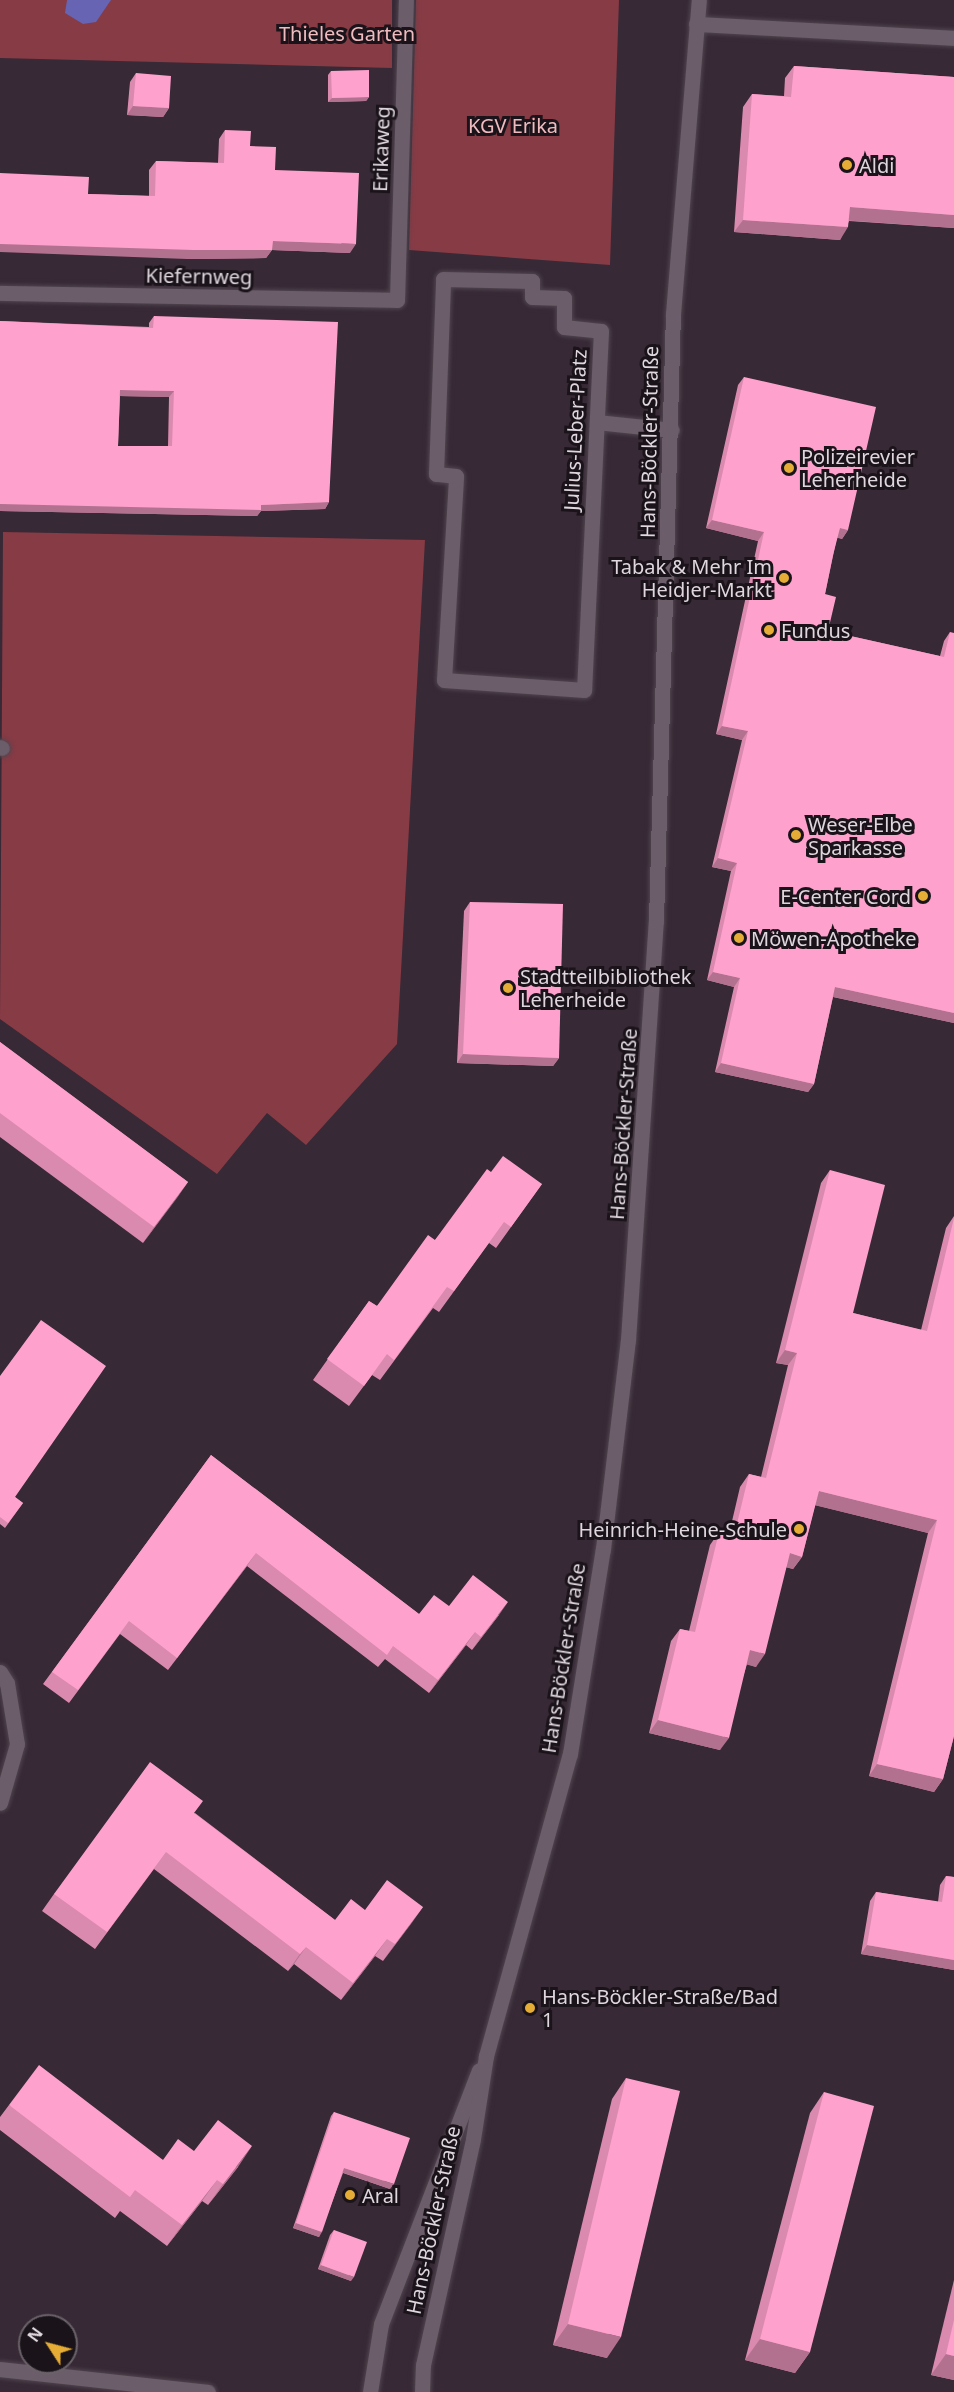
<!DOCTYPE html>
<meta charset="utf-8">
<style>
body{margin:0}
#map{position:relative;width:954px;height:2392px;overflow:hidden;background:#372936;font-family:"Noto Sans",sans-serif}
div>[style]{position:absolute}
.green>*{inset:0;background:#873b45}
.water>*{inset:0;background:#6664b3}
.roads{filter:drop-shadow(0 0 2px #50454f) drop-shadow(0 0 2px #50454f)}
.service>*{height:15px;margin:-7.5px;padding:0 7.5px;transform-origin:7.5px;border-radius:7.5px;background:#6c5d6b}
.pedestrian>*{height:15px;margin:-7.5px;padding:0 7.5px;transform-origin:7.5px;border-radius:7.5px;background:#6c5d6b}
.minor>*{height:15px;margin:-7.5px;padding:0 7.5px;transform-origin:7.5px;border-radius:7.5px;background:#6c5d6b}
.tertiary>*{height:15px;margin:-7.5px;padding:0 7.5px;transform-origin:7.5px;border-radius:7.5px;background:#6c5d6b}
.wall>*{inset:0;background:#da8aaf}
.shaded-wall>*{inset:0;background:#b2718f}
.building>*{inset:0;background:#fea1cc}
.dots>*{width:16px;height:16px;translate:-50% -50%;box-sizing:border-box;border:3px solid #1a141a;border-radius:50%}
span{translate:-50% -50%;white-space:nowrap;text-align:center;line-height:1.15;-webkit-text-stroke:6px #1a141a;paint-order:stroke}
.park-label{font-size:20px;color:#efbbbf}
.street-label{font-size:20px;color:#dfd6de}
.poi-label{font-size:20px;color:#dfd6de}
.left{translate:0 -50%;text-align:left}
.right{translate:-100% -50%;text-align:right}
.north{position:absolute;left:18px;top:2314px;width:60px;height:60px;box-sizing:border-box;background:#1a141a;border:2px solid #696268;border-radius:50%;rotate:306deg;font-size:16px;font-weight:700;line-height:24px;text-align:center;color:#dfd6de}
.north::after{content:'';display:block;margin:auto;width:21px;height:27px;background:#e5ad35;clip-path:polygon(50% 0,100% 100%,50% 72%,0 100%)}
</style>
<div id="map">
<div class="green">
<i style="clip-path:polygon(0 0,392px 0,392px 68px,0 58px)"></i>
<i style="clip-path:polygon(416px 0,619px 0,610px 265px,409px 250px)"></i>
<i style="clip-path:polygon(3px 532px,425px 540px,397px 1044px,306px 1145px,267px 1113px,217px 1174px,0 1019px)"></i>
</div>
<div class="water">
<i style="clip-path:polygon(67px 0,111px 0,96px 22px,83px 24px,65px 13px)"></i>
</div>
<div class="roads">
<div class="service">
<i style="left:597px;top:422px;width:75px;rotate:6.1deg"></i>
<i style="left:0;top:747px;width:2px;rotate:27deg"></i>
</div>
<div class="pedestrian">
<i style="left:443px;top:279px;width:89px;rotate:1.3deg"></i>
<i style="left:532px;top:281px;width:16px;rotate:90deg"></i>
<i style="left:532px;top:297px;width:32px;rotate:2deg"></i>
<i style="left:564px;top:298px;width:29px;rotate:90deg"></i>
<i style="left:564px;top:327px;width:37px;rotate:6deg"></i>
<i style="left:601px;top:331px;width:359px;rotate:92.7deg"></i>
<i style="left:584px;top:690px;width:140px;rotate:-175.9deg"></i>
<i style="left:444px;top:680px;width:204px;rotate:-86.6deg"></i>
<i style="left:456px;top:476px;width:20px;rotate:-174deg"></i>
<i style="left:436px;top:474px;width:195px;rotate:-87.9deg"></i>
</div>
<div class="minor">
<i style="left:696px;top:24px;width:258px;rotate:3.1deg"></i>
<i style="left:0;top:293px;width:397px;rotate:1deg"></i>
<i style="left:397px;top:300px;width:300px;rotate:-88.3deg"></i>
<i style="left:0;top:1672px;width:13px;rotate:58deg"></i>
<i style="left:7px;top:1683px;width:62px;rotate:80.7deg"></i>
<i style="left:17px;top:1744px;width:61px;rotate:106.1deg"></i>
</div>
<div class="tertiary">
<i style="left:0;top:2369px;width:209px;rotate:6.3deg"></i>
<i style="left:370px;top:2392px;width:69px;rotate:-80.8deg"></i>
<i style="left:381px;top:2324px;width:272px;rotate:-68.9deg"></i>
<i style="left:422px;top:2392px;width:27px;rotate:-88deg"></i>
<i style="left:423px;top:2365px;width:231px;rotate:-77.5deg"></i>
<i style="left:473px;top:2139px;width:84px;rotate:-81.1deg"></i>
<i style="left:486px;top:2056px;width:313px;rotate:-74.5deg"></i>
<i style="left:570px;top:1754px;width:208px;rotate:-80.9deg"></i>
<i style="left:603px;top:1549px;width:210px;rotate:-83.2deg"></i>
<i style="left:628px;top:1340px;width:420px;rotate:-86.2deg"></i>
<i style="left:656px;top:921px;width:607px;rotate:-88.4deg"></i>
<i style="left:673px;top:314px;width:315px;rotate:-85.3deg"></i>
</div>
</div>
<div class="wall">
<i style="clip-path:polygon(794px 66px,954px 77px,954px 228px,849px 221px,840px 240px,734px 232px,743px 107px,752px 94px,784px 96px,785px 78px)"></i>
<i style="clip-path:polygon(331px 71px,369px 97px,366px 101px,328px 102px,328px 75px)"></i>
<i style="clip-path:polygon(136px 73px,169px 108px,163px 117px,127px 115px,130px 82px)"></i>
<i style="clip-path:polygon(225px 130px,250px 146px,275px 170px,350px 253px,272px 250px,266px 258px,187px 259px,88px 194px,149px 196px,149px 170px,156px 161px,218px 163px,219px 139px)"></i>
<i style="clip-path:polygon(evenodd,154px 316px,329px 502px,325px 509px,261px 511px,257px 516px,0 511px,0 321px,149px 327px,149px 323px,154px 316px,120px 396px,169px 397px,168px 446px,118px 446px,120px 396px)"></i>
<i style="clip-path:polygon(744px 377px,848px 530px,842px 539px,837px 537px,825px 594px,828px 631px,940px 656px,944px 641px,950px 632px,954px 1023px,833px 997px,814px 1084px,808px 1092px,715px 1072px,734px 987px,707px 980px,731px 871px,712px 867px,742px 740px,716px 734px,758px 541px,706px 528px,738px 385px)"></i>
<i style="clip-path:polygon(470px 902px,559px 1058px,553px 1066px,457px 1063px,464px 911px)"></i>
<i style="clip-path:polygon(0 1042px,188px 1182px,143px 1243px,0 1137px)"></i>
<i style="clip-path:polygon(830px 1170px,853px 1313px,921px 1330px,946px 1228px,954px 1216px,954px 1736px,943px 1779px,934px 1792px,869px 1776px,928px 1533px,815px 1505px,802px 1557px,793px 1569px,786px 1567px,756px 1667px,747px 1664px,720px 1750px,649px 1733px,671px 1641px,680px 1629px,689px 1631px,710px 1545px,719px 1532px,729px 1534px,740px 1487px,749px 1474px,761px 1477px,788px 1365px,776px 1363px,821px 1183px)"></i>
<i style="clip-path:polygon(491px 1172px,542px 1184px,496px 1248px,489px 1243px,439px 1312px,433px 1308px,380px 1380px,372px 1375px,349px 1406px,313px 1380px,369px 1301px,377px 1306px,435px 1240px)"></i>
<i style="clip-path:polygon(0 1376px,15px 1497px,23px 1503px,5px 1528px,0 1524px)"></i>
<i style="clip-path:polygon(211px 1455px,419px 1614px,449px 1606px,499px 1615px,472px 1650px,466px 1645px,429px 1693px,385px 1659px,378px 1667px,247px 1566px,168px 1670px,120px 1634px,69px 1703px,43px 1684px)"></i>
<i style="clip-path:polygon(195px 1813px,335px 1920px,365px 1910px,423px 1907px,383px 1961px,375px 1956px,341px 2000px,294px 1964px,288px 1971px,154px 1869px,95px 1949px,42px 1911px,54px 1894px)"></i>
<i style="clip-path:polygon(946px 1876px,954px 1877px,954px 1970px,861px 1954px,870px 1901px,876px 1892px,938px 1902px,940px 1885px)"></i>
<i style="clip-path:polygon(626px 2078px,607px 2358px,553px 2345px,612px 2099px)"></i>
<i style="clip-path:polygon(824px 2092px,810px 2352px,795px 2373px,745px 2360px,810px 2113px)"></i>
<i style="clip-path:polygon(9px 2105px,163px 2160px,194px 2151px,238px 2167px,208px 2205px,202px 2201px,167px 2246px,120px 2211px,115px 2218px,0 2130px,0 2117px)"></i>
<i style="clip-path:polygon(334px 2112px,390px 2189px,343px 2173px,319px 2237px,293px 2228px,331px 2116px)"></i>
<i style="clip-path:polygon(334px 2230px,351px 2281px,318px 2269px,330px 2235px)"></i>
<i style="clip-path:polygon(954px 2280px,954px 2380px,931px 2375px)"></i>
</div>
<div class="shaded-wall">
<i style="clip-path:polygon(369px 97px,366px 101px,328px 102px,332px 98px)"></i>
<i style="clip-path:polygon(133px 106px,169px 108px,163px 117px,127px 115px)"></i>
<i style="clip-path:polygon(850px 207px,954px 215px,954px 228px,841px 220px)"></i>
<i style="clip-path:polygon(743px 220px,848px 227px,840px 240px,734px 232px)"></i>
<i style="clip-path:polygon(273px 241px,356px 244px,350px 253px,272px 250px,266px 258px,187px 259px,0 252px,0 244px)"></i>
<i style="clip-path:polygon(120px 390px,174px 391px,169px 397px,116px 396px)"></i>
<i style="clip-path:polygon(329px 502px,325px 509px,261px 511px,257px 516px,0 511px,0 504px,261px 505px)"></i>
<i style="clip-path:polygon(712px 520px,764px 532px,758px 541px,706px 528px)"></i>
<i style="clip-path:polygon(840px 528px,848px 530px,842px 539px,834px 537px)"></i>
<i style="clip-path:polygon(722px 726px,748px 731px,742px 740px,716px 734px)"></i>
<i style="clip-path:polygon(718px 858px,737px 863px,731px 871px,712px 867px)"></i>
<i style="clip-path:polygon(713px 972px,740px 978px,734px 987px,707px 980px)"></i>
<i style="clip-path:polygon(835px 987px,954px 1013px,954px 1023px,829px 996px)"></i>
<i style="clip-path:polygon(463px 1054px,559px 1058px,553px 1066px,457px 1063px)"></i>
<i style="clip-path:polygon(721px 1063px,814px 1084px,808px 1092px,715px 1072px)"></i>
<i style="clip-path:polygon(188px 1182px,177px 1198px,143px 1243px,154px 1227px)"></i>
<i style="clip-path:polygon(785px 1350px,797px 1353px,788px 1365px,776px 1363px)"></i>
<i style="clip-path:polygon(819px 1491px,937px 1520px,928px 1533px,810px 1504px)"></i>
<i style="clip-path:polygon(256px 1553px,247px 1566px,168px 1670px,177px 1658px)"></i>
<i style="clip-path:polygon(790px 1553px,802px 1557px,793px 1569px,781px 1566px)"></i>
<i style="clip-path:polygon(508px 1602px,499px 1615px,472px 1650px,481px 1637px)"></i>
<i style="clip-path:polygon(475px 1632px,466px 1645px,429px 1693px,438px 1680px)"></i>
<i style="clip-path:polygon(750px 1650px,765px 1654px,756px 1667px,741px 1663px)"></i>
<i style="clip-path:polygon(658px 1720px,729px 1738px,720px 1750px,649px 1733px)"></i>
<i style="clip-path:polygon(877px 1764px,943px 1779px,934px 1792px,869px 1776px)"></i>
<i style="clip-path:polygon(423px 1907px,411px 1924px,383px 1961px,395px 1944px)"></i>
<i style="clip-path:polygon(387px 1939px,375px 1956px,341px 2000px,353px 1983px)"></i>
<i style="clip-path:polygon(867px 1945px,954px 1960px,954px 1970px,861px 1954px)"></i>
<i style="clip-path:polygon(306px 1947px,294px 1964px,288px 1971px,300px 1954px)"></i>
<i style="clip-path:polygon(252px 2146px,238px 2167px,208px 2205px,223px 2184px)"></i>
<i style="clip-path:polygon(344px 2168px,394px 2184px,390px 2189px,341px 2172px)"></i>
<i style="clip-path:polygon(217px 2180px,202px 2201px,167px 2246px,182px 2225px)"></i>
<i style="clip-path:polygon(296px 2223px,322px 2232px,319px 2237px,293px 2228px)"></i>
<i style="clip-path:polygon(321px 2265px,354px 2277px,351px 2281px,318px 2269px)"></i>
<i style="clip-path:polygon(568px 2324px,621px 2337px,607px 2358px,553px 2345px)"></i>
<i style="clip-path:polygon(760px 2339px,810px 2352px,795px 2373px,745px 2360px)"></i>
<i style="clip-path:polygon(946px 2354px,954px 2356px,954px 2380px,931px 2375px)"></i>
</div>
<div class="building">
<i style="clip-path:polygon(794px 66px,954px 77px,954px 215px,850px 207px,848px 227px,743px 220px,752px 94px,791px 97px)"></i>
<i style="clip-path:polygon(369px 70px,369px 97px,332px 98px,331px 71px)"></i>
<i style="clip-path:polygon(136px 73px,171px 76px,169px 108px,133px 106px)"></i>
<i style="clip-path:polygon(225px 130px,251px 131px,250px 146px,276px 147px,275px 170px,359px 173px,356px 244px,273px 241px,272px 250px,193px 250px,0 244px,0 173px,89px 177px,88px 194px,155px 196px,156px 161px,224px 163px)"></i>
<i style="clip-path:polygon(evenodd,154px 316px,338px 322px,329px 502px,261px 505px,261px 510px,0 504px,0 321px,153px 328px,154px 316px,120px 390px,174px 391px,172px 446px,118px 446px,120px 390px)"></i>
<i style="clip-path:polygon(744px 377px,876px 407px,848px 530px,840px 528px,833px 555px,825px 594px,836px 597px,828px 631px,944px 657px,950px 632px,954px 633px,954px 1013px,835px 987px,814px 1084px,721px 1063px,740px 978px,713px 972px,737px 863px,718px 858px,748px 731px,722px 726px,764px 532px,712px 520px)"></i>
<i style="clip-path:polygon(470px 902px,563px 904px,559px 1058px,463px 1054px)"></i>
<i style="clip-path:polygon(0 1042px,188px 1182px,154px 1227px,0 1113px)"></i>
<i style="clip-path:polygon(503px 1156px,542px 1184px,511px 1227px,504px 1222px,454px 1291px,447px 1287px,394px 1360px,387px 1354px,364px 1386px,327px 1359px,369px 1301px,377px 1306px,428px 1235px,435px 1240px,487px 1169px,491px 1172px)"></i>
<i style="clip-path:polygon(830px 1170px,885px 1185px,853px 1313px,927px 1331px,954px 1218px,954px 1736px,943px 1779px,877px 1764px,937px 1520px,819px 1491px,802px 1557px,790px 1553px,765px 1654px,750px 1650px,729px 1738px,658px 1720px,680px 1629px,695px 1632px,719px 1532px,734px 1536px,749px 1474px,766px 1478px,797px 1353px,785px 1350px)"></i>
<i style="clip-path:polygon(41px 1320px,106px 1366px,15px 1497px,23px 1503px,8px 1523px,0 1517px,0 1376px)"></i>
<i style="clip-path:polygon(211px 1455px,419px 1614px,434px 1595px,449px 1606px,473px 1575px,508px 1602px,481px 1637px,475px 1632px,438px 1680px,393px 1646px,387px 1655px,256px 1553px,177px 1658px,129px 1621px,78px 1690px,52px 1672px)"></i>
<i style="clip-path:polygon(150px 1762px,203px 1801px,194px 1813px,335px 1920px,351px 1899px,365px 1910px,387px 1880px,423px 1907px,395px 1944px,387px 1939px,353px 1983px,306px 1947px,300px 1954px,166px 1852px,107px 1932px,54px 1894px)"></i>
<i style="clip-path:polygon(946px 1876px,954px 1877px,954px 1960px,867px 1945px,876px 1892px,942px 1902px)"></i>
<i style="clip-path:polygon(39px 2065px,163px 2160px,178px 2139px,194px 2151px,218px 2120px,252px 2146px,223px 2184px,217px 2180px,182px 2225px,135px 2190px,130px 2197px,9px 2105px)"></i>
<i style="clip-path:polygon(626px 2078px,680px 2091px,621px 2337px,568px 2324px)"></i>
<i style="clip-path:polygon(824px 2092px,874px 2106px,810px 2352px,760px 2339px)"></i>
<i style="clip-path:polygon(334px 2112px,410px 2138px,394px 2184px,344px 2168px,322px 2232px,296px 2223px)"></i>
<i style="clip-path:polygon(334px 2230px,367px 2242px,354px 2277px,321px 2265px)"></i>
<i style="clip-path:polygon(954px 2320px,954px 2356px,946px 2354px)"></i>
</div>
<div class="dots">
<i style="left:847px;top:165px;background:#e5ad35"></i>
<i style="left:789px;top:468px;background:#e5ad35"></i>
<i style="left:784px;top:578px;background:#e5ad35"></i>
<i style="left:769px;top:630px;background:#e5ad35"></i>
<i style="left:796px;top:835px;background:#e5ad35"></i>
<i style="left:923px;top:896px;background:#e5ad35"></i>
<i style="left:739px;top:938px;background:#e5ad35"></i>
<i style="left:508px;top:988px;background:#e5ad35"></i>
<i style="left:799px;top:1529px;background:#e5ad35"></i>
<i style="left:530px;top:2008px;background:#e5ad35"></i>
<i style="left:350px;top:2195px;background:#e5ad35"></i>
</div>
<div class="park-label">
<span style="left:347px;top:33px">Thieles Garten</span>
<span style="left:513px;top:125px">KGV Erika</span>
</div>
<div class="street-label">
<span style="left:381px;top:149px;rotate:-88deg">Erikaweg</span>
<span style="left:199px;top:276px;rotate:1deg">Kiefernweg</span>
<span style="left:575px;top:430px;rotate:-87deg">Julius-Leber-Platz</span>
<span style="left:649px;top:442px;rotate:-89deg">Hans-Böckler-Straße</span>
<span style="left:623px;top:1124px;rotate:-86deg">Hans-Böckler-Straße</span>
<span style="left:563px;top:1658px;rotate:-81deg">Hans-Böckler-Straße</span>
<span style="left:433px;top:2220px;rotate:-78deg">Hans-Böckler-Straße</span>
</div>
<div class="poi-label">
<span class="left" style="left:859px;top:165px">Aldi</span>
<span class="left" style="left:801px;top:468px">Polizeirevier<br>Leherheide</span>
<span class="right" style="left:772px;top:578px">Tabak &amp; Mehr Im<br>Heidjer-Markt</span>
<span class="left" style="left:781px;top:630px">Fundus</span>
<span class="left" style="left:808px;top:836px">Weser-Elbe<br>Sparkasse</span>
<span class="right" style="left:911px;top:896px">E-Center Cord</span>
<span class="left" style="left:751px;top:938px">Möwen-Apotheke</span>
<span class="left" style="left:520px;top:988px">Stadtteilbibliothek<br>Leherheide</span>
<span class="right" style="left:787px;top:1529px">Heinrich-Heine-Schule</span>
<span class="left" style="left:542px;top:2008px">Hans-Böckler-Straße/Bad<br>1</span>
<span class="left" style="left:362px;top:2195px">Aral</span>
</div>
<div class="north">N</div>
</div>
